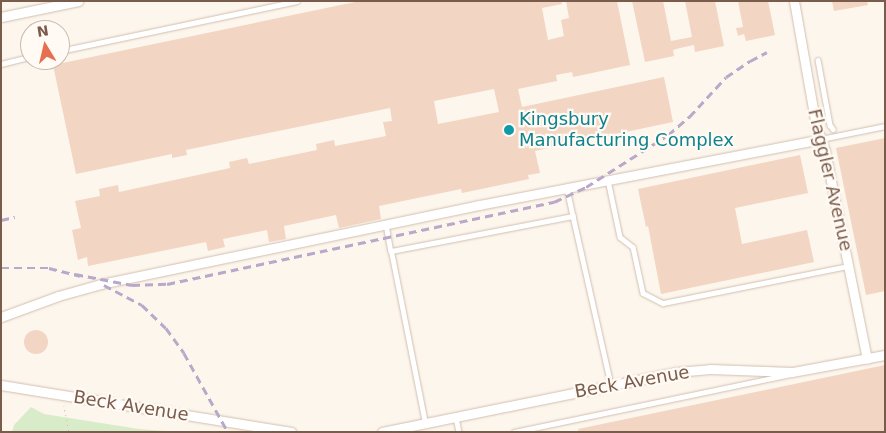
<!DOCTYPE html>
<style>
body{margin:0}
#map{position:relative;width:886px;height:433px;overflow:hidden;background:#fdf6ec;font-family:"DejaVu Sans",sans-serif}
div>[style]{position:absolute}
.green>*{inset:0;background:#d8ecc9}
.building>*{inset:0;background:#f3d5c3}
.round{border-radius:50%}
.path>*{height:1px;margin-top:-0.5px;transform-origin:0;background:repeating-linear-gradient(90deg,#d9b8a5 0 1px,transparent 0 5px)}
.roads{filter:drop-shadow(0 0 1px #d1beb0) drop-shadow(0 0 1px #d1beb0)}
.lane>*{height:4.5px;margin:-2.25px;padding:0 2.25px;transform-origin:2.25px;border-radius:2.25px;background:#fff}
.street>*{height:9px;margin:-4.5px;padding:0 4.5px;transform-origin:4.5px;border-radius:4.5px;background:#fff}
.rail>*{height:2.5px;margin-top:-1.25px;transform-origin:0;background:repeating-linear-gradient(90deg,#b9a8c9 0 8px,transparent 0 13px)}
.dots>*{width:14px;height:14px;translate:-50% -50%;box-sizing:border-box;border:2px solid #fffaf3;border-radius:50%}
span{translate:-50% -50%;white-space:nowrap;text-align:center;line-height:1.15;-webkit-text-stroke:4.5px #fffaf3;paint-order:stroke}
.culture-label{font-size:18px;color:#0d838f}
.left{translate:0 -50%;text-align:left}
.street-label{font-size:18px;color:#7a5c4d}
.frame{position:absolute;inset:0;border:2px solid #7a5c4d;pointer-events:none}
.north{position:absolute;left:20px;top:20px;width:50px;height:50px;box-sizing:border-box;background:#fffaf3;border:1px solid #cabbb1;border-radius:50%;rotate:351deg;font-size:14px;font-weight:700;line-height:20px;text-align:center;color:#7a5c4d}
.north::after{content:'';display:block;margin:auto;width:18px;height:22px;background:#e76f51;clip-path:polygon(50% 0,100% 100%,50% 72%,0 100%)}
</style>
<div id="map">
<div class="green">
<i style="clip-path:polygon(31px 407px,44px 414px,139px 429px,178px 432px,12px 432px,14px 425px)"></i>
</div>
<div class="building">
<i style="clip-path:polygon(evenodd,360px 1px,561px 1px,562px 4px,542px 8px,548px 40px,564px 36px,561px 20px,569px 18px,566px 1px,617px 1px,630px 65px,573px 77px,572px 72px,556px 75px,557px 81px,518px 89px,522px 107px,664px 77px,673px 122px,535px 151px,540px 173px,528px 175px,529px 179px,462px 193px,461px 189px,379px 206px,381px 219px,339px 228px,336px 215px,284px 226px,286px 239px,269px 242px,267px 230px,223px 239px,225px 247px,208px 251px,206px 242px,88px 266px,87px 257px,78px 260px,72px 230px,81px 228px,75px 201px,100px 196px,99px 189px,118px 185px,119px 192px,230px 168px,229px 162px,247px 158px,249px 164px,317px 150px,316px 144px,334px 140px,335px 146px,386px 136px,383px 122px,392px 121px,390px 108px,186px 150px,187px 155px,172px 158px,172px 154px,76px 174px,53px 65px,360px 1px,494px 89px,499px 112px,438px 124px,434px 101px,494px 89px)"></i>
<i style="clip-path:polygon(632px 1px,663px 1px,671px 41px,692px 37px,685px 1px,715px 1px,724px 46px,695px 52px,694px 45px,680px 48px,673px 50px,674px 56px,645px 62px)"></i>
<i style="clip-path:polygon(738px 1px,768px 1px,775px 35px,746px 41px,744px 34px,738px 36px,736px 28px,743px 27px)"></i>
<i style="clip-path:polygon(832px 1px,867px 1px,868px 5px,834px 11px)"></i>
<i style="clip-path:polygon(885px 138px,885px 291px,866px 295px,836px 148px)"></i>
<i style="clip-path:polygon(800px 155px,808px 193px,735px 208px,742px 244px,807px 230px,814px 262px,661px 294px,648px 226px,646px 227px,638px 189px)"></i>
<i class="round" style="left:24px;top:330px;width:24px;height:24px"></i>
<i style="clip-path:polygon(885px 365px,885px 432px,579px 432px,578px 429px)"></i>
</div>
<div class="path">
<i style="left:64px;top:405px;width:27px;rotate:80deg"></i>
</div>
<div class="roads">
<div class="lane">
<i style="left:60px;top:51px;width:242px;rotate:-11.9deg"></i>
<i style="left:818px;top:60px;width:66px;rotate:79.5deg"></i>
<i style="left:830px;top:125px;width:5px;rotate:53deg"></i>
<i style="left:1px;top:64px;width:30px;rotate:-14deg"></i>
<i style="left:821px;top:139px;width:65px;rotate:-11.5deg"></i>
<i style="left:608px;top:180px;width:58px;rotate:78.1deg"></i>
<i style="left:620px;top:237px;width:16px;rotate:38deg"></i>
<i style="left:633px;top:247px;width:47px;rotate:77.7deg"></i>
<i style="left:643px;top:293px;width:22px;rotate:27deg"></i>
<i style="left:663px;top:303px;width:189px;rotate:-11.3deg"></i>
<i style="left:567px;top:188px;width:29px;rotate:78deg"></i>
<i style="left:386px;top:224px;width:27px;rotate:80deg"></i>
<i style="left:456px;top:417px;width:15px;rotate:79deg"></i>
<i style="left:425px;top:423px;width:175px;rotate:-101.2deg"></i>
<i style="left:391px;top:251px;width:185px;rotate:-10.9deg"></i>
<i style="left:573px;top:216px;width:172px;rotate:77.3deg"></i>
<i style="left:514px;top:432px;width:280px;rotate:-11.8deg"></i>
</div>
<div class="street">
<i style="left:794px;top:1px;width:127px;rotate:80deg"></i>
<i style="left:816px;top:126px;width:27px;rotate:70deg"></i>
<i style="left:825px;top:151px;width:212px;rotate:78.6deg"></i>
<i style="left:1px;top:17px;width:79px;rotate:-11.7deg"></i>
<i style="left:1px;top:317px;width:61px;rotate:-20.2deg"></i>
<i style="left:58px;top:296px;width:45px;rotate:-15.6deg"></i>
<i style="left:101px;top:284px;width:386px;rotate:-11.8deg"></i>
<i style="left:479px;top:205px;width:348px;rotate:-10.9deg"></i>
<i style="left:1px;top:385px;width:294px;rotate:9.2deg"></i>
<i style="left:382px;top:432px;width:301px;rotate:-11.5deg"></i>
<i style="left:677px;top:372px;width:33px;rotate:-5deg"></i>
<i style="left:710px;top:369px;width:82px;rotate:2.1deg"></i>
<i style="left:792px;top:372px;width:95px;rotate:-10.4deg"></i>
</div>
</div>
<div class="rail">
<i style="left:1px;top:220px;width:14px;rotate:-12deg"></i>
<i style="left:1px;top:268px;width:48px"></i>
<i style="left:49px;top:268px;width:32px;rotate:14deg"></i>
<i style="left:75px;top:274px;width:58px;rotate:10.9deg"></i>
<i style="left:132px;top:285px;width:35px;rotate:-2deg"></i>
<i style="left:167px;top:284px;width:396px;rotate:-12deg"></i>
<i style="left:554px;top:202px;width:35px;rotate:-25deg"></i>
<i style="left:586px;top:187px;width:97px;rotate:-32.4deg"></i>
<i style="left:668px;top:135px;width:28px;rotate:-41deg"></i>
<i style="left:689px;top:117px;width:54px;rotate:-47.2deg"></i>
<i style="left:726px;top:77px;width:29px;rotate:-34deg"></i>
<i style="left:750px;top:61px;width:19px;rotate:-28deg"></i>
<i style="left:104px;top:285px;width:43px;rotate:27.8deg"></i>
<i style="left:142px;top:305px;width:33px;rotate:44deg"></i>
<i style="left:166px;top:328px;width:31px;rotate:54deg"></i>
<i style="left:184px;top:353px;width:90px;rotate:60.9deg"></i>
</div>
<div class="dots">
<i style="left:509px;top:130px;background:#0f9aa8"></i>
</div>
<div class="culture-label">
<span class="left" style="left:519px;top:130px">Kingsbury<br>Manufacturing Complex</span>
</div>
<div class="street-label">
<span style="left:830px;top:180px;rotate:77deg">Flaggler Avenue</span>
<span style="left:632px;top:382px;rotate:-10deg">Beck Avenue</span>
<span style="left:131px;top:406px;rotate:9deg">Beck Avenue</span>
</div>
<div class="frame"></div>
<div class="north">N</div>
</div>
